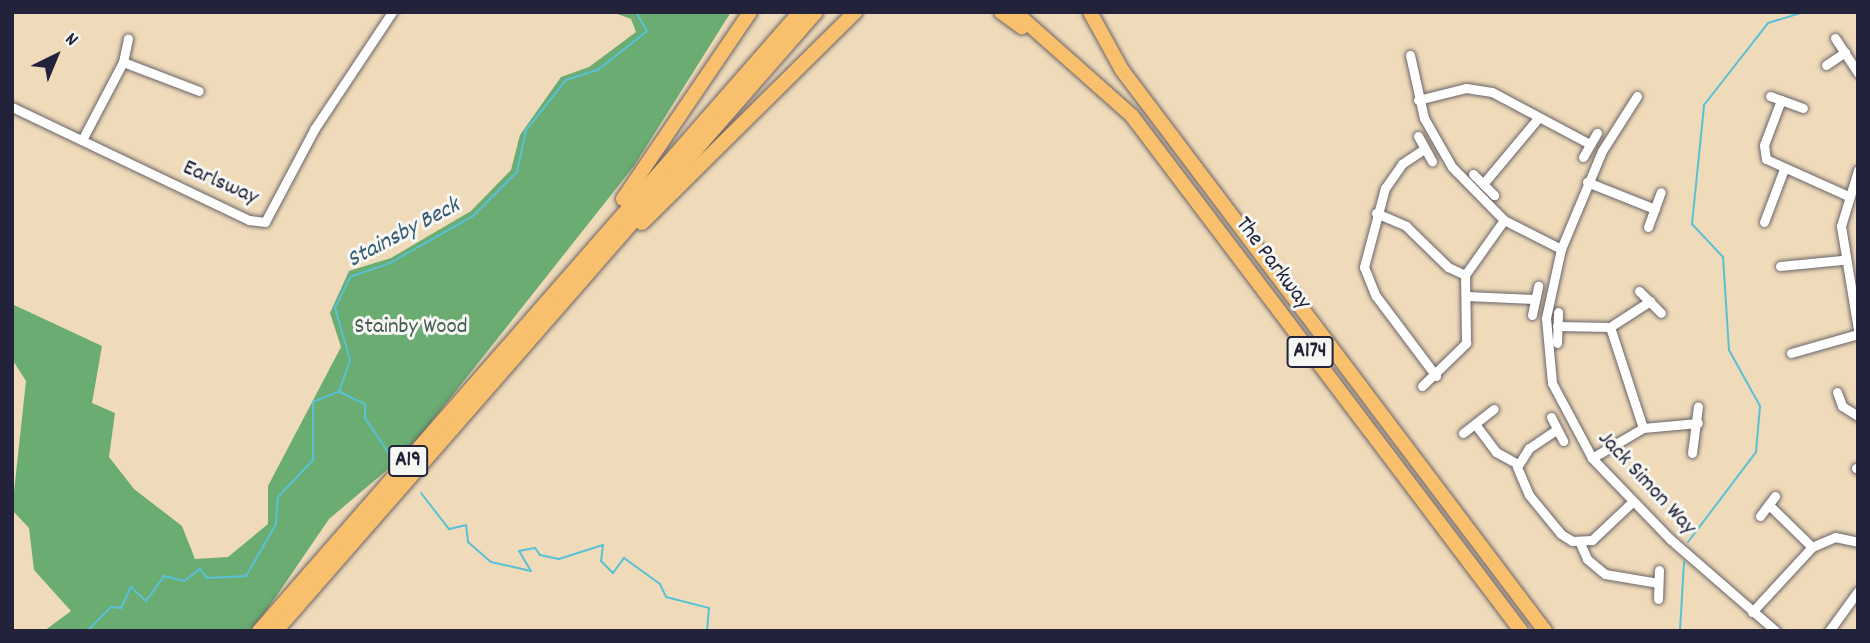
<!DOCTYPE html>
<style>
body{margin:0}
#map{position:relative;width:1870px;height:643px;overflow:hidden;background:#efdbba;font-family:Dekko,sans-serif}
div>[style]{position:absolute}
.forest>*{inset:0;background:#6aac71}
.stream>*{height:2px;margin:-1px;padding:0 1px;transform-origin:1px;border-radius:1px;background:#59c1d5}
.roads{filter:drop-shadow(0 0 2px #6a6367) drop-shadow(0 0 2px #6a6367)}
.minor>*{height:9px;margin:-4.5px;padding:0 4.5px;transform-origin:4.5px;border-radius:4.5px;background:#fff}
.highway>*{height:14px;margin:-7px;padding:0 7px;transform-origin:7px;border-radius:7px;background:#f8bf6c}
span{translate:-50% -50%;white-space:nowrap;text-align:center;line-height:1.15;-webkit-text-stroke:6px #f6f6f2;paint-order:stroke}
.shield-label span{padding:2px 5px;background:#f6f6f2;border:2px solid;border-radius:5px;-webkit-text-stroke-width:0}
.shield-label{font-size:21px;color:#22223b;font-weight:700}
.street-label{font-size:23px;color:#22223b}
.park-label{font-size:23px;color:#445c54}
.water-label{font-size:24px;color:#355a71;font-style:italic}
.frame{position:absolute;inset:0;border:14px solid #22223b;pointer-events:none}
.north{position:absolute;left:21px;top:21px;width:70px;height:70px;-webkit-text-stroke:5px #f6f6f2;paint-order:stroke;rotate:43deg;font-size:19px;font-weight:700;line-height:28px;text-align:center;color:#22223b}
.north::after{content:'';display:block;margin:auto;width:24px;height:32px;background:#22223b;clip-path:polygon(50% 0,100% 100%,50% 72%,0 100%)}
</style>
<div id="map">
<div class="forest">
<i style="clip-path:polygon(612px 12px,731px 12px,634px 166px,406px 454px,329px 519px,258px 623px,249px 631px,44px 631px,71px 611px,34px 570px,29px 528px,12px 510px,26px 381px,12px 359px,12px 304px,102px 346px,92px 403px,115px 413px,109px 457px,134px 489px,182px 526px,195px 559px,228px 557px,268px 524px,268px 486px,341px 347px,330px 313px,349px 271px,391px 258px,471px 211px,511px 170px,520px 135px,561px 77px,589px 67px,636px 32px,631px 19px)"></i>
</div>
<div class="stream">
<i style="left:339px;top:392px;width:34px;rotate:-71deg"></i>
<i style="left:350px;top:360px;width:54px;rotate:-106.1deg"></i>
<i style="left:335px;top:308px;width:34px;rotate:-64deg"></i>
<i style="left:350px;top:277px;width:42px;rotate:-19.3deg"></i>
<i style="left:390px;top:263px;width:95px;rotate:-29.5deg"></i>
<i style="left:473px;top:216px;width:62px;rotate:-45deg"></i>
<i style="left:517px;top:172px;width:43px;rotate:-77.9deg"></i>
<i style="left:526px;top:130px;width:64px;rotate:-51.3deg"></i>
<i style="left:566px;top:80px;width:35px;rotate:-18deg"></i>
<i style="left:599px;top:69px;width:61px;rotate:-38.4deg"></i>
<i style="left:647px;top:31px;width:22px;rotate:-120deg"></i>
<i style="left:340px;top:392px;width:28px;rotate:26deg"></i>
<i style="left:365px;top:404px;width:14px;rotate:90deg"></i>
<i style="left:365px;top:418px;width:48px;rotate:56deg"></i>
<i style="left:421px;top:493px;width:46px;rotate:52.1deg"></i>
<i style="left:449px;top:529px;width:17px;rotate:-13deg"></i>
<i style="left:466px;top:525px;width:17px;rotate:83deg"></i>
<i style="left:468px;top:542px;width:30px;rotate:41deg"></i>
<i style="left:491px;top:562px;width:41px;rotate:12.7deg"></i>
<i style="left:531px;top:571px;width:23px;rotate:-121deg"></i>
<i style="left:519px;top:551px;width:16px;rotate:-11deg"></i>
<i style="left:535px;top:548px;width:9px;rotate:54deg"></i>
<i style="left:540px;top:555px;width:19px;rotate:12deg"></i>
<i style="left:559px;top:559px;width:46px;rotate:-17.7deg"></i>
<i style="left:603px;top:545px;width:16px;rotate:97deg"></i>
<i style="left:601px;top:561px;width:17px;rotate:45deg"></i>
<i style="left:613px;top:573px;width:19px;rotate:-54deg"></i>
<i style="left:624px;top:558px;width:44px;rotate:35.8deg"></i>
<i style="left:660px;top:584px;width:14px;rotate:65deg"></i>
<i style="left:666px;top:597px;width:44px;rotate:14.3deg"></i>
<i style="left:709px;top:608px;width:23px;rotate:95deg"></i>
<i style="left:1688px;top:542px;width:113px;rotate:-52.9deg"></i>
<i style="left:1756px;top:452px;width:46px;rotate:-85deg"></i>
<i style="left:1760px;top:406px;width:64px;rotate:-119deg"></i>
<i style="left:1729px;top:350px;width:93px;rotate:-93.7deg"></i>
<i style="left:1723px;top:257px;width:45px;rotate:-133.2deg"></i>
<i style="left:1692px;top:224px;width:120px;rotate:-84.2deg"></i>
<i style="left:1704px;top:105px;width:104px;rotate:-52deg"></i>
<i style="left:1768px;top:23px;width:38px;rotate:-17deg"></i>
<i style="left:87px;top:631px;width:34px;rotate:-45deg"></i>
<i style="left:111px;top:607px;width:10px;rotate:6deg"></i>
<i style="left:121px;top:608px;width:23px;rotate:-65deg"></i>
<i style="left:131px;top:587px;width:21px;rotate:43deg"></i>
<i style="left:146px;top:601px;width:31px;rotate:-54deg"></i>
<i style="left:164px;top:576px;width:21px;rotate:14deg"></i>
<i style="left:184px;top:581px;width:20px;rotate:-37deg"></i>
<i style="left:200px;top:569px;width:11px;rotate:52deg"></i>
<i style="left:207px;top:578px;width:39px;rotate:-3deg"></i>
<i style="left:246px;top:576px;width:60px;rotate:-60deg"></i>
<i style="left:276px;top:524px;width:27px;rotate:-86deg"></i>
<i style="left:278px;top:497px;width:51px;rotate:-46.6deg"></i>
<i style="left:313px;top:460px;width:58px;rotate:-90deg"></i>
<i style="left:313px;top:402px;width:27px;rotate:-22deg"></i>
<i style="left:1680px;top:631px;width:69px;rotate:-86.7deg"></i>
</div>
<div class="roads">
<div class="minor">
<i style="left:1835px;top:38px;width:42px;rotate:56.7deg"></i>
<i style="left:1410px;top:55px;width:65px;rotate:77.5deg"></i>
<i style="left:1424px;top:118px;width:56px;rotate:60.3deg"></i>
<i style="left:1452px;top:167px;width:74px;rotate:45.5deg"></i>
<i style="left:1504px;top:220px;width:64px;rotate:27deg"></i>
<i style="left:123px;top:62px;width:24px;rotate:-78deg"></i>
<i style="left:1826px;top:65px;width:23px;rotate:-34deg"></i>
<i style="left:1637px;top:96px;width:65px;rotate:122.5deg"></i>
<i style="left:1602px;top:151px;width:106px;rotate:112.7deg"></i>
<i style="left:1561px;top:249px;width:71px;rotate:102.3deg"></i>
<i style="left:1546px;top:318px;width:65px;rotate:84.7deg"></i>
<i style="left:1552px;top:383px;width:85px;rotate:61.9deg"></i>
<i style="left:1592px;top:458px;width:112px;rotate:46.1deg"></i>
<i style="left:1670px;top:539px;width:140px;rotate:41deg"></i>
<i style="left:1770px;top:96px;width:35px;rotate:20deg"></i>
<i style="left:1418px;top:100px;width:49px;rotate:-14deg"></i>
<i style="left:1466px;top:88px;width:26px;rotate:9deg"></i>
<i style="left:1492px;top:92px;width:111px;rotate:28deg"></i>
<i style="left:1781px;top:100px;width:48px;rotate:110.7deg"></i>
<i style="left:1764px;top:145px;width:14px;rotate:82deg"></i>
<i style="left:1766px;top:159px;width:88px;rotate:24.2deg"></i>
<i style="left:12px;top:107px;width:263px;rotate:25.5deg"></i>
<i style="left:249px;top:220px;width:16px;rotate:7deg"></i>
<i style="left:265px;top:222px;width:106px;rotate:-62deg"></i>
<i style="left:315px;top:128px;width:139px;rotate:-56.4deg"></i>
<i style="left:1418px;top:136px;width:29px;rotate:61deg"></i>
<i style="left:82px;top:140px;width:88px;rotate:-62.3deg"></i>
<i style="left:123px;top:62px;width:81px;rotate:20.9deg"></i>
<i style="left:1424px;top:149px;width:27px;rotate:146deg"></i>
<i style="left:1402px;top:164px;width:29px;rotate:125deg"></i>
<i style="left:1385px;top:188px;width:82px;rotate:104.9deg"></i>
<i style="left:1364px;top:267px;width:31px;rotate:68deg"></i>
<i style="left:1376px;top:296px;width:100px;rotate:53.1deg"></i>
<i style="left:1583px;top:157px;width:28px;rotate:-60deg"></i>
<i style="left:1858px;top:170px;width:59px;rotate:106.9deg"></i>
<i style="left:1841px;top:226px;width:105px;rotate:80.7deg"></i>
<i style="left:1473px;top:174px;width:30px;rotate:45deg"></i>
<i style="left:1587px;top:182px;width:73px;rotate:21.7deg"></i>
<i style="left:1483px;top:184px;width:87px;rotate:-50.1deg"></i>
<i style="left:1376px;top:213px;width:33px;rotate:23deg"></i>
<i style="left:1406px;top:226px;width:59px;rotate:44.3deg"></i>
<i style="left:1448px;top:267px;width:19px;rotate:25deg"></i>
<i style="left:1764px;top:222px;width:57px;rotate:-69.3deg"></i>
<i style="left:1648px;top:227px;width:37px;rotate:-70deg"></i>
<i style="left:1780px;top:266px;width:62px;rotate:-5.5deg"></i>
<i style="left:1639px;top:291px;width:31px;rotate:45deg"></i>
<i style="left:1466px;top:296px;width:68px;rotate:2.5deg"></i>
<i style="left:1532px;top:315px;width:30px;rotate:-78deg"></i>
<i style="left:1557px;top:326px;width:53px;rotate:1.1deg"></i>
<i style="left:1610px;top:327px;width:48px;rotate:-33deg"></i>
<i style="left:1610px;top:327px;width:106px;rotate:71.9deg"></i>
<i style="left:1557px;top:343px;width:31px;rotate:-88deg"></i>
<i style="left:1791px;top:353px;width:70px;rotate:-15.8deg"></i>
<i style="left:1422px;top:386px;width:62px;rotate:-44.3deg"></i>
<i style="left:1466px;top:343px;width:68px;rotate:-90.8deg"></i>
<i style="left:1465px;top:275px;width:67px;rotate:-54.7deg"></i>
<i style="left:1837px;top:392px;width:15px;rotate:70deg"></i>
<i style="left:1842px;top:406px;width:19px;rotate:32deg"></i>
<i style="left:1551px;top:417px;width:27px;rotate:63deg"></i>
<i style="left:1475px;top:424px;width:35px;rotate:53deg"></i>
<i style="left:1496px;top:452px;width:25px;rotate:29deg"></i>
<i style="left:1556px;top:430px;width:32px;rotate:146deg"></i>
<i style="left:1529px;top:448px;width:22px;rotate:122deg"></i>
<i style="left:1517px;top:467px;width:30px;rotate:67deg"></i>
<i style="left:1529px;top:495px;width:50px;rotate:50.6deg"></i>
<i style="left:1561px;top:534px;width:13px;rotate:32deg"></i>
<i style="left:1572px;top:541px;width:20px;rotate:-3deg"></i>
<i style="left:1592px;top:540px;width:55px;rotate:-43.5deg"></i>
<i style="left:1463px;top:433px;width:39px;rotate:-38deg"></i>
<i style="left:1692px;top:453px;width:47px;rotate:-82.7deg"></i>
<i style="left:1592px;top:458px;width:59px;rotate:-30.5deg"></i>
<i style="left:1643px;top:428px;width:55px;rotate:-5.2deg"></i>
<i style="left:1856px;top:468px;width:2px;rotate:27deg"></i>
<i style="left:1769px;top:505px;width:60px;rotate:44.3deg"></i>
<i style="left:1760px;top:516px;width:25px;rotate:-53deg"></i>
<i style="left:1580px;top:543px;width:17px;rotate:66deg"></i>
<i style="left:1587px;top:559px;width:23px;rotate:40deg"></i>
<i style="left:1605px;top:574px;width:54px;rotate:9.6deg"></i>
<i style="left:1658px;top:599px;width:29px;rotate:-88deg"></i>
<i style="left:1752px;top:612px;width:88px;rotate:-47.3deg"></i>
<i style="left:1812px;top:547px;width:25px;rotate:-23deg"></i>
<i style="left:1835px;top:537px;width:24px;rotate:12deg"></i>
<i style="left:1829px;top:631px;width:49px;rotate:-54.1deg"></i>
</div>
<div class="highway">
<i style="left:1001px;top:12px;width:26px;rotate:36deg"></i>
<i style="left:1015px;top:12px;width:157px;rotate:41.6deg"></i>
<i style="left:1132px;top:116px;width:645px;rotate:52.93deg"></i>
<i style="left:1090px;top:12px;width:66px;rotate:61.1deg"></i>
<i style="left:1122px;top:70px;width:703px;rotate:52.98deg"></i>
<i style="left:623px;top:199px;width:226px;rotate:-55.8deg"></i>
<i style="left:642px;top:223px;width:300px;rotate:-44.7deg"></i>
<i style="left:259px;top:631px;width:822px;rotate:-48.85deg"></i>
<i style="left:276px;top:631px;width:821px;rotate:-48.9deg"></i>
</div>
</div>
<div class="shield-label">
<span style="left:1310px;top:352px">A174</span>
<span style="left:408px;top:461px">A19</span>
</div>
<div class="street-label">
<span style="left:220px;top:184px;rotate:24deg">Earlsway</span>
<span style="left:1272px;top:264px;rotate:53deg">The Parkway</span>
<span style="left:1646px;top:484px;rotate:47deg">Jack Simon Way</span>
</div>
<div class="park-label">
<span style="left:411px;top:328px">Stainby Wood</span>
</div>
<div class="water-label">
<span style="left:404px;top:234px;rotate:-28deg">Stainsby Beck</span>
</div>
<div class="frame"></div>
<div class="north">N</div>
</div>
